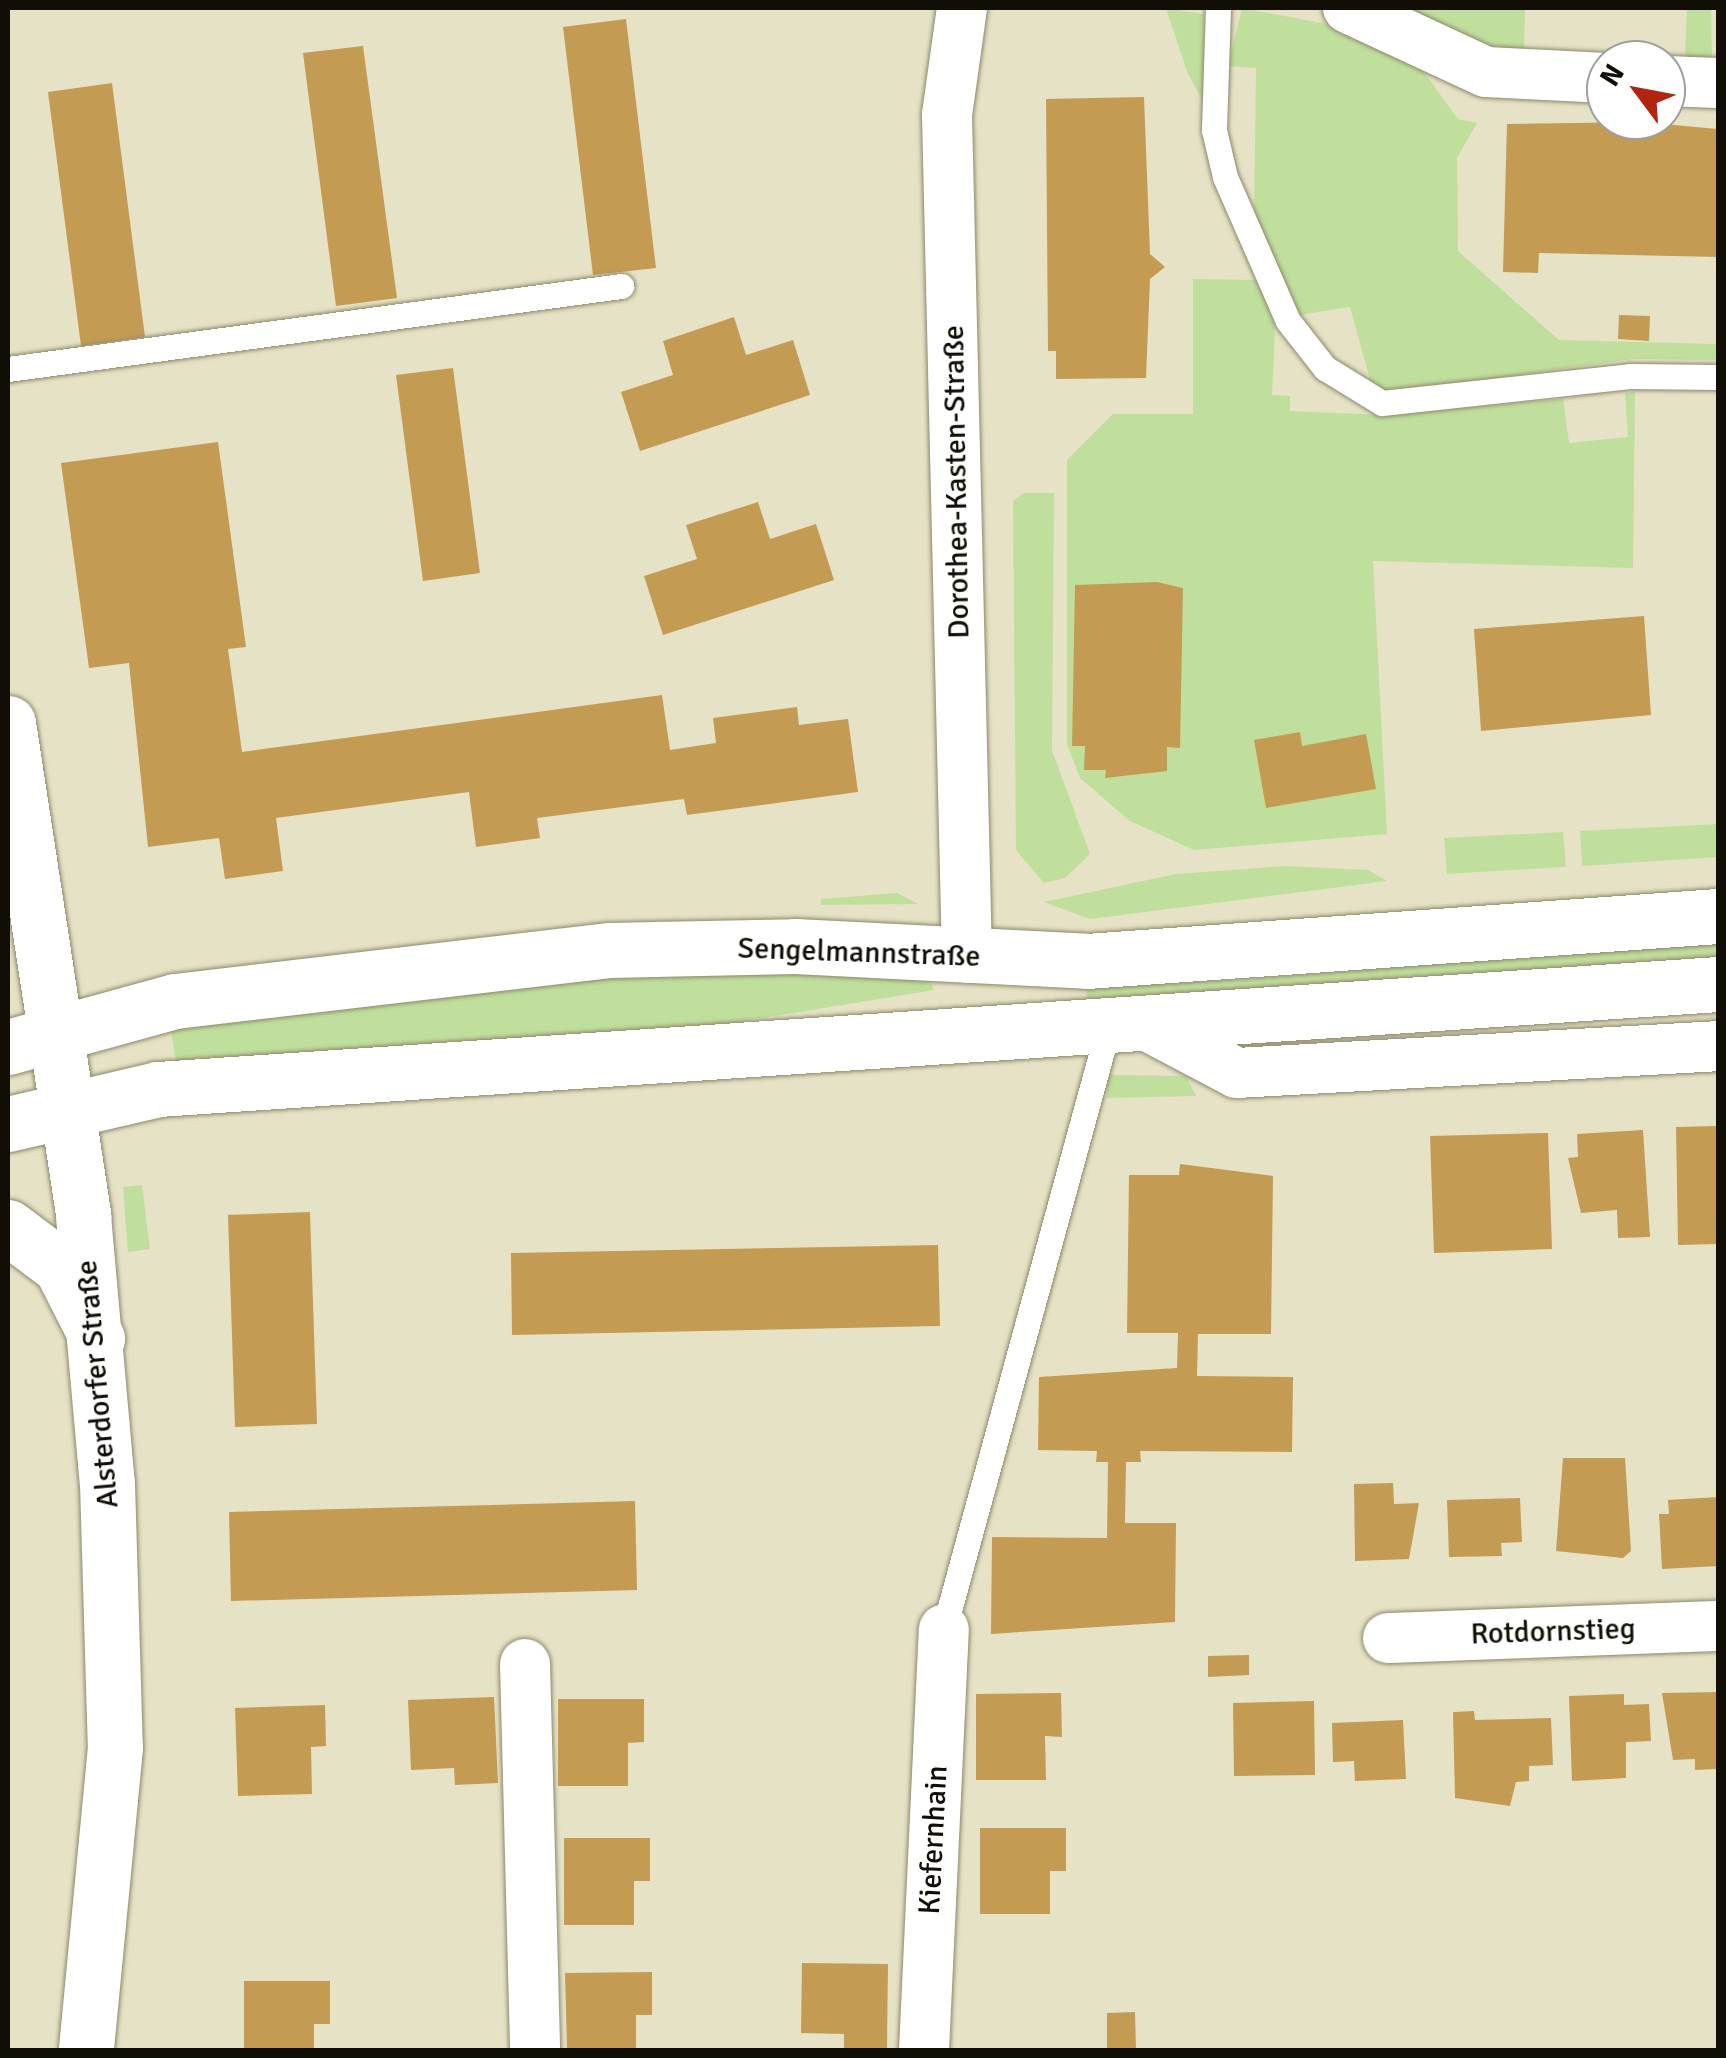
<!DOCTYPE html>
<meta charset="utf-8">
<style>
body{margin:0}
#map{position:relative;width:1726px;height:2058px;overflow:hidden;background:#e6e2c5;font-family:Signika,sans-serif}
div>[style]{position:absolute}
.green>*{inset:0;background:#c0df9c}
.building>*{inset:0;background:#c49b53}
.roads{filter:drop-shadow(0 0 2px #8c886d) drop-shadow(0 0 2px #8c886d)}
.lane>*{height:25px;margin:-12.5px;padding:0 12.5px;transform-origin:12.5px;border-radius:12.5px;background:#fff}
.street>*{height:50px;margin:-25px;padding:0 25px;transform-origin:25px;border-radius:25px;background:#fff}
.secondary>*{height:55px;margin:-27.5px;padding:0 27.5px;transform-origin:27.5px;border-radius:27.5px;background:#fff}
.primary>*{height:55px;margin:-27.5px;padding:0 27.5px;transform-origin:27.5px;border-radius:27.5px;background:#fff}
span{translate:-50% -50%;white-space:nowrap;text-align:center;line-height:1.15;-webkit-text-stroke:8px #fff;paint-order:stroke}
.street-label{font-size:30px;color:#100e05}
.frame{position:absolute;inset:0;border:10px solid #100e05;pointer-events:none}
.north{position:absolute;left:1586px;top:40px;width:100px;height:100px;box-sizing:border-box;background:#fff;border:2px solid #9f9f9b;border-radius:50%;rotate:302deg;font-size:28px;font-weight:700;line-height:40px;text-align:center;color:#100e05}
.north::after{content:'';display:block;margin:auto;width:35px;height:45px;background:#b1240e;clip-path:polygon(50% 0,100% 100%,50% 72%,0 100%)}
</style>
<div id="map">
<div class="green">
<i style="clip-path:polygon(1166px 8px,1204px 14px,1205px 105px,1188px 74px)"></i>
<i style="clip-path:polygon(1242px 8px,1368px 32px,1413px 57px,1458px 119px,1477px 123px,1457px 158px,1458px 251px,1559px 340px,1718px 344px,1718px 360px,1632px 359px,1382px 394px,1372px 387px,1350px 307px,1299px 315px,1254px 221px,1256px 68px,1228px 66px)"></i>
<i style="clip-path:polygon(1399px 8px,1525px 8px,1524px 50px,1488px 48px)"></i>
<i style="clip-path:polygon(1687px 8px,1711px 8px,1712px 60px,1685px 58px)"></i>
<i style="clip-path:polygon(1193px 279px,1263px 280px,1275px 328px,1272px 395px,1290px 396px,1290px 411px,1384px 415px,1563px 399px,1569px 443px,1628px 437px,1625px 393px,1635px 392px,1633px 568px,1373px 561px,1387px 834px,1194px 850px,1130px 821px,1080px 778px,1067px 744px,1067px 460px,1113px 414px,1193px 414px)"></i>
<i style="clip-path:polygon(1024px 493px,1054px 493px,1052px 750px,1090px 854px,1065px 878px,1044px 883px,1016px 850px,1013px 501px)"></i>
<i style="clip-path:polygon(1718px 824px,1718px 857px,1582px 866px,1580px 831px)"></i>
<i style="clip-path:polygon(1563px 832px,1566px 867px,1447px 874px,1444px 838px)"></i>
<i style="clip-path:polygon(1285px 866px,1368px 870px,1387px 881px,1090px 919px,1044px 902px,1176px 874px)"></i>
<i style="clip-path:polygon(897px 893px,918px 904px,821px 905px,821px 899px)"></i>
<i style="clip-path:polygon(1718px 940px,1718px 960px,1087px 1003px,1086px 983px,1240px 980px)"></i>
<i style="clip-path:polygon(794px 970px,928px 977px,934px 990px,726px 1024px,176px 1063px,171px 1030px,613px 973px)"></i>
<i style="clip-path:polygon(1108px 1075px,1186px 1076px,1196px 1096px,1107px 1098px)"></i>
<i style="clip-path:polygon(142px 1185px,150px 1249px,128px 1252px,123px 1187px)"></i>
</div>
<div class="building">
<i style="clip-path:polygon(626px 19px,656px 268px,593px 275px,563px 27px)"></i>
<i style="clip-path:polygon(363px 46px,397px 298px,336px 306px,303px 53px)"></i>
<i style="clip-path:polygon(112px 83px,145px 337px,81px 346px,48px 92px)"></i>
<i style="clip-path:polygon(1144px 97px,1150px 254px,1165px 267px,1150px 279px,1146px 378px,1056px 379px,1056px 351px,1048px 351px,1046px 99px)"></i>
<i style="clip-path:polygon(1640px 122px,1718px 129px,1718px 257px,1539px 253px,1538px 273px,1503px 272px,1507px 124px)"></i>
<i style="clip-path:polygon(1619px 315px,1650px 316px,1649px 341px,1618px 339px)"></i>
<i style="clip-path:polygon(734px 317px,746px 355px,793px 340px,810px 395px,640px 451px,621px 392px,673px 375px,663px 341px)"></i>
<i style="clip-path:polygon(453px 368px,480px 573px,423px 581px,396px 375px)"></i>
<i style="clip-path:polygon(218px 442px,246px 647px,228px 649px,242px 752px,662px 695px,670px 750px,716px 743px,713px 718px,797px 707px,799px 725px,848px 719px,858px 792px,687px 815px,684px 799px,537px 818px,540px 838px,476px 847px,469px 792px,276px 818px,283px 871px,225px 879px,219px 838px,148px 847px,129px 663px,89px 668px,61px 463px)"></i>
<i style="clip-path:polygon(758px 502px,770px 539px,816px 524px,834px 580px,663px 635px,644px 576px,697px 559px,686px 525px)"></i>
<i style="clip-path:polygon(1157px 582px,1183px 588px,1180px 748px,1167px 747px,1167px 771px,1105px 778px,1106px 770px,1084px 770px,1085px 746px,1072px 746px,1075px 585px)"></i>
<i style="clip-path:polygon(1644px 616px,1651px 715px,1481px 731px,1474px 629px)"></i>
<i style="clip-path:polygon(1300px 732px,1302px 746px,1366px 734px,1376px 789px,1266px 808px,1254px 740px)"></i>
<i style="clip-path:polygon(1718px 1126px,1718px 1244px,1678px 1245px,1676px 1127px)"></i>
<i style="clip-path:polygon(1643px 1130px,1650px 1237px,1618px 1238px,1617px 1210px,1581px 1213px,1568px 1158px,1578px 1157px,1577px 1134px)"></i>
<i style="clip-path:polygon(1548px 1133px,1552px 1249px,1434px 1253px,1430px 1136px)"></i>
<i style="clip-path:polygon(1180px 1164px,1273px 1176px,1271px 1334px,1198px 1334px,1197px 1376px,1293px 1377px,1292px 1452px,1140px 1451px,1141px 1462px,1126px 1462px,1125px 1523px,1176px 1523px,1175px 1622px,991px 1634px,992px 1537px,1107px 1538px,1108px 1462px,1096px 1462px,1097px 1451px,1038px 1450px,1039px 1377px,1177px 1368px,1178px 1333px,1127px 1333px,1129px 1175px,1179px 1175px)"></i>
<i style="clip-path:polygon(310px 1212px,317px 1424px,235px 1427px,228px 1215px)"></i>
<i style="clip-path:polygon(938px 1245px,940px 1326px,512px 1335px,511px 1253px)"></i>
<i style="clip-path:polygon(1563px 1458px,1625px 1458px,1631px 1551px,1623px 1558px,1556px 1551px)"></i>
<i style="clip-path:polygon(1393px 1483px,1394px 1504px,1419px 1503px,1409px 1559px,1355px 1561px,1354px 1484px)"></i>
<i style="clip-path:polygon(1718px 1497px,1718px 1566px,1662px 1569px,1659px 1514px,1669px 1514px,1668px 1500px)"></i>
<i style="clip-path:polygon(1520px 1498px,1522px 1542px,1501px 1543px,1502px 1556px,1449px 1557px,1447px 1500px)"></i>
<i style="clip-path:polygon(635px 1501px,637px 1590px,231px 1601px,229px 1512px)"></i>
<i style="clip-path:polygon(1249px 1655px,1249px 1675px,1208px 1677px,1208px 1656px)"></i>
<i style="clip-path:polygon(1718px 1692px,1718px 1769px,1695px 1770px,1695px 1759px,1673px 1760px,1662px 1693px)"></i>
<i style="clip-path:polygon(1061px 1693px,1062px 1737px,1045px 1736px,1046px 1780px,976px 1780px,976px 1694px)"></i>
<i style="clip-path:polygon(1624px 1694px,1624px 1705px,1649px 1704px,1651px 1741px,1626px 1742px,1626px 1778px,1572px 1781px,1569px 1696px)"></i>
<i style="clip-path:polygon(494px 1697px,498px 1783px,455px 1785px,454px 1768px,411px 1770px,408px 1700px)"></i>
<i style="clip-path:polygon(558px 1699px,644px 1699px,644px 1742px,628px 1743px,628px 1786px,558px 1786px)"></i>
<i style="clip-path:polygon(1314px 1701px,1315px 1775px,1234px 1776px,1233px 1703px)"></i>
<i style="clip-path:polygon(325px 1705px,326px 1746px,311px 1747px,312px 1794px,238px 1796px,235px 1708px)"></i>
<i style="clip-path:polygon(1474px 1711px,1475px 1720px,1551px 1718px,1553px 1765px,1529px 1766px,1529px 1781px,1516px 1782px,1510px 1806px,1455px 1798px,1453px 1712px)"></i>
<i style="clip-path:polygon(1403px 1720px,1406px 1779px,1355px 1781px,1354px 1761px,1333px 1762px,1332px 1723px)"></i>
<i style="clip-path:polygon(980px 1828px,1066px 1828px,1066px 1871px,1050px 1871px,1050px 1914px,980px 1914px)"></i>
<i style="clip-path:polygon(564px 1838px,650px 1838px,650px 1881px,634px 1881px,634px 1925px,564px 1925px)"></i>
<i style="clip-path:polygon(802px 1963px,888px 1964px,887px 2050px,844px 2049px,844px 2034px,801px 2033px)"></i>
<i style="clip-path:polygon(652px 1972px,652px 2015px,636px 2015px,636px 2050px,567px 2050px,565px 1973px)"></i>
<i style="clip-path:polygon(244px 1981px,330px 1981px,330px 2024px,314px 2024px,314px 2050px,244px 2050px)"></i>
<i style="clip-path:polygon(1135px 2012px,1136px 2050px,1107px 2050px,1107px 2013px)"></i>
</div>
<div class="roads">
<div class="lane">
<i style="left:1218px;top:8px;width:122px;rotate:91.9deg"></i>
<i style="left:1214px;top:130px;width:48px;rotate:76.8deg"></i>
<i style="left:1225px;top:177px;width:157px;rotate:66.4deg"></i>
<i style="left:1288px;top:321px;width:60px;rotate:51.8deg"></i>
<i style="left:1325px;top:368px;width:67px;rotate:31.6deg"></i>
<i style="left:1382px;top:403px;width:249px;rotate:-6.2deg"></i>
<i style="left:1630px;top:376px;width:88px;rotate:0.7deg"></i>
<i style="left:8px;top:369px;width:619px;rotate:-7.71deg"></i>
<i style="left:944px;top:1629px;width:626px;rotate:-74.72deg"></i>
</div>
<div class="street">
<i style="left:962px;top:8px;width:108px;rotate:98deg"></i>
<i style="left:947px;top:115px;width:843px;rotate:88.64deg"></i>
<i style="left:1348px;top:8px;width:152px;rotate:24.9deg"></i>
<i style="left:1486px;top:72px;width:120px;rotate:2.9deg"></i>
<i style="left:1666px;top:81px;width:52px;rotate:2.2deg"></i>
<i style="left:1142px;top:1023px;width:107px;rotate:27.8deg"></i>
<i style="left:1237px;top:1073px;width:482px;rotate:-3.2deg"></i>
<i style="left:1388px;top:1638px;width:330px;rotate:-2.1deg"></i>
<i style="left:525px;top:1664px;width:386px;rotate:88.5deg"></i>
<i style="left:924px;top:2050px;width:421px;rotate:-87.3deg"></i>
</div>
<div class="secondary">
<i style="left:8px;top:723px;width:499px;rotate:81.3deg"></i>
<i style="left:83px;top:1216px;width:268px;rotate:84.9deg"></i>
<i style="left:107px;top:1483px;width:264px;rotate:88.3deg"></i>
<i style="left:115px;top:1747px;width:304px;rotate:95.5deg"></i>
</div>
<div class="primary">
<i style="left:8px;top:1047px;width:173px;rotate:-15.4deg"></i>
<i style="left:175px;top:1001px;width:438px;rotate:-6.7deg"></i>
<i style="left:610px;top:950px;width:185px;rotate:-1.2deg"></i>
<i style="left:795px;top:946px;width:292px;rotate:2.9deg"></i>
<i style="left:1087px;top:961px;width:633px;rotate:-4.08deg"></i>
<i style="left:8px;top:1124px;width:154px;rotate:-13.1deg"></i>
<i style="left:158px;top:1089px;width:1564px;rotate:-3.85deg"></i>
<i style="left:8px;top:1227px;width:66px;rotate:37deg"></i>
<i style="left:61px;top:1267px;width:80px;rotate:63.1deg"></i>
</div>
</div>
<div class="street-label">
<span style="left:957px;top:482px;rotate:-91deg">Dorothea-Kasten-Straße</span>
<span style="left:859px;top:953px;rotate:2deg">Sengelmannstraße</span>
<span style="left:98px;top:1384px;rotate:-95deg">Alsterdorfer Straße</span>
<span style="left:1553px;top:1632px;rotate:-2deg">Rotdornstieg</span>
<span style="left:934px;top:1840px;rotate:-87deg">Kiefernhain</span>
</div>
<div class="frame"></div>
<div class="north">N</div>
</div>
